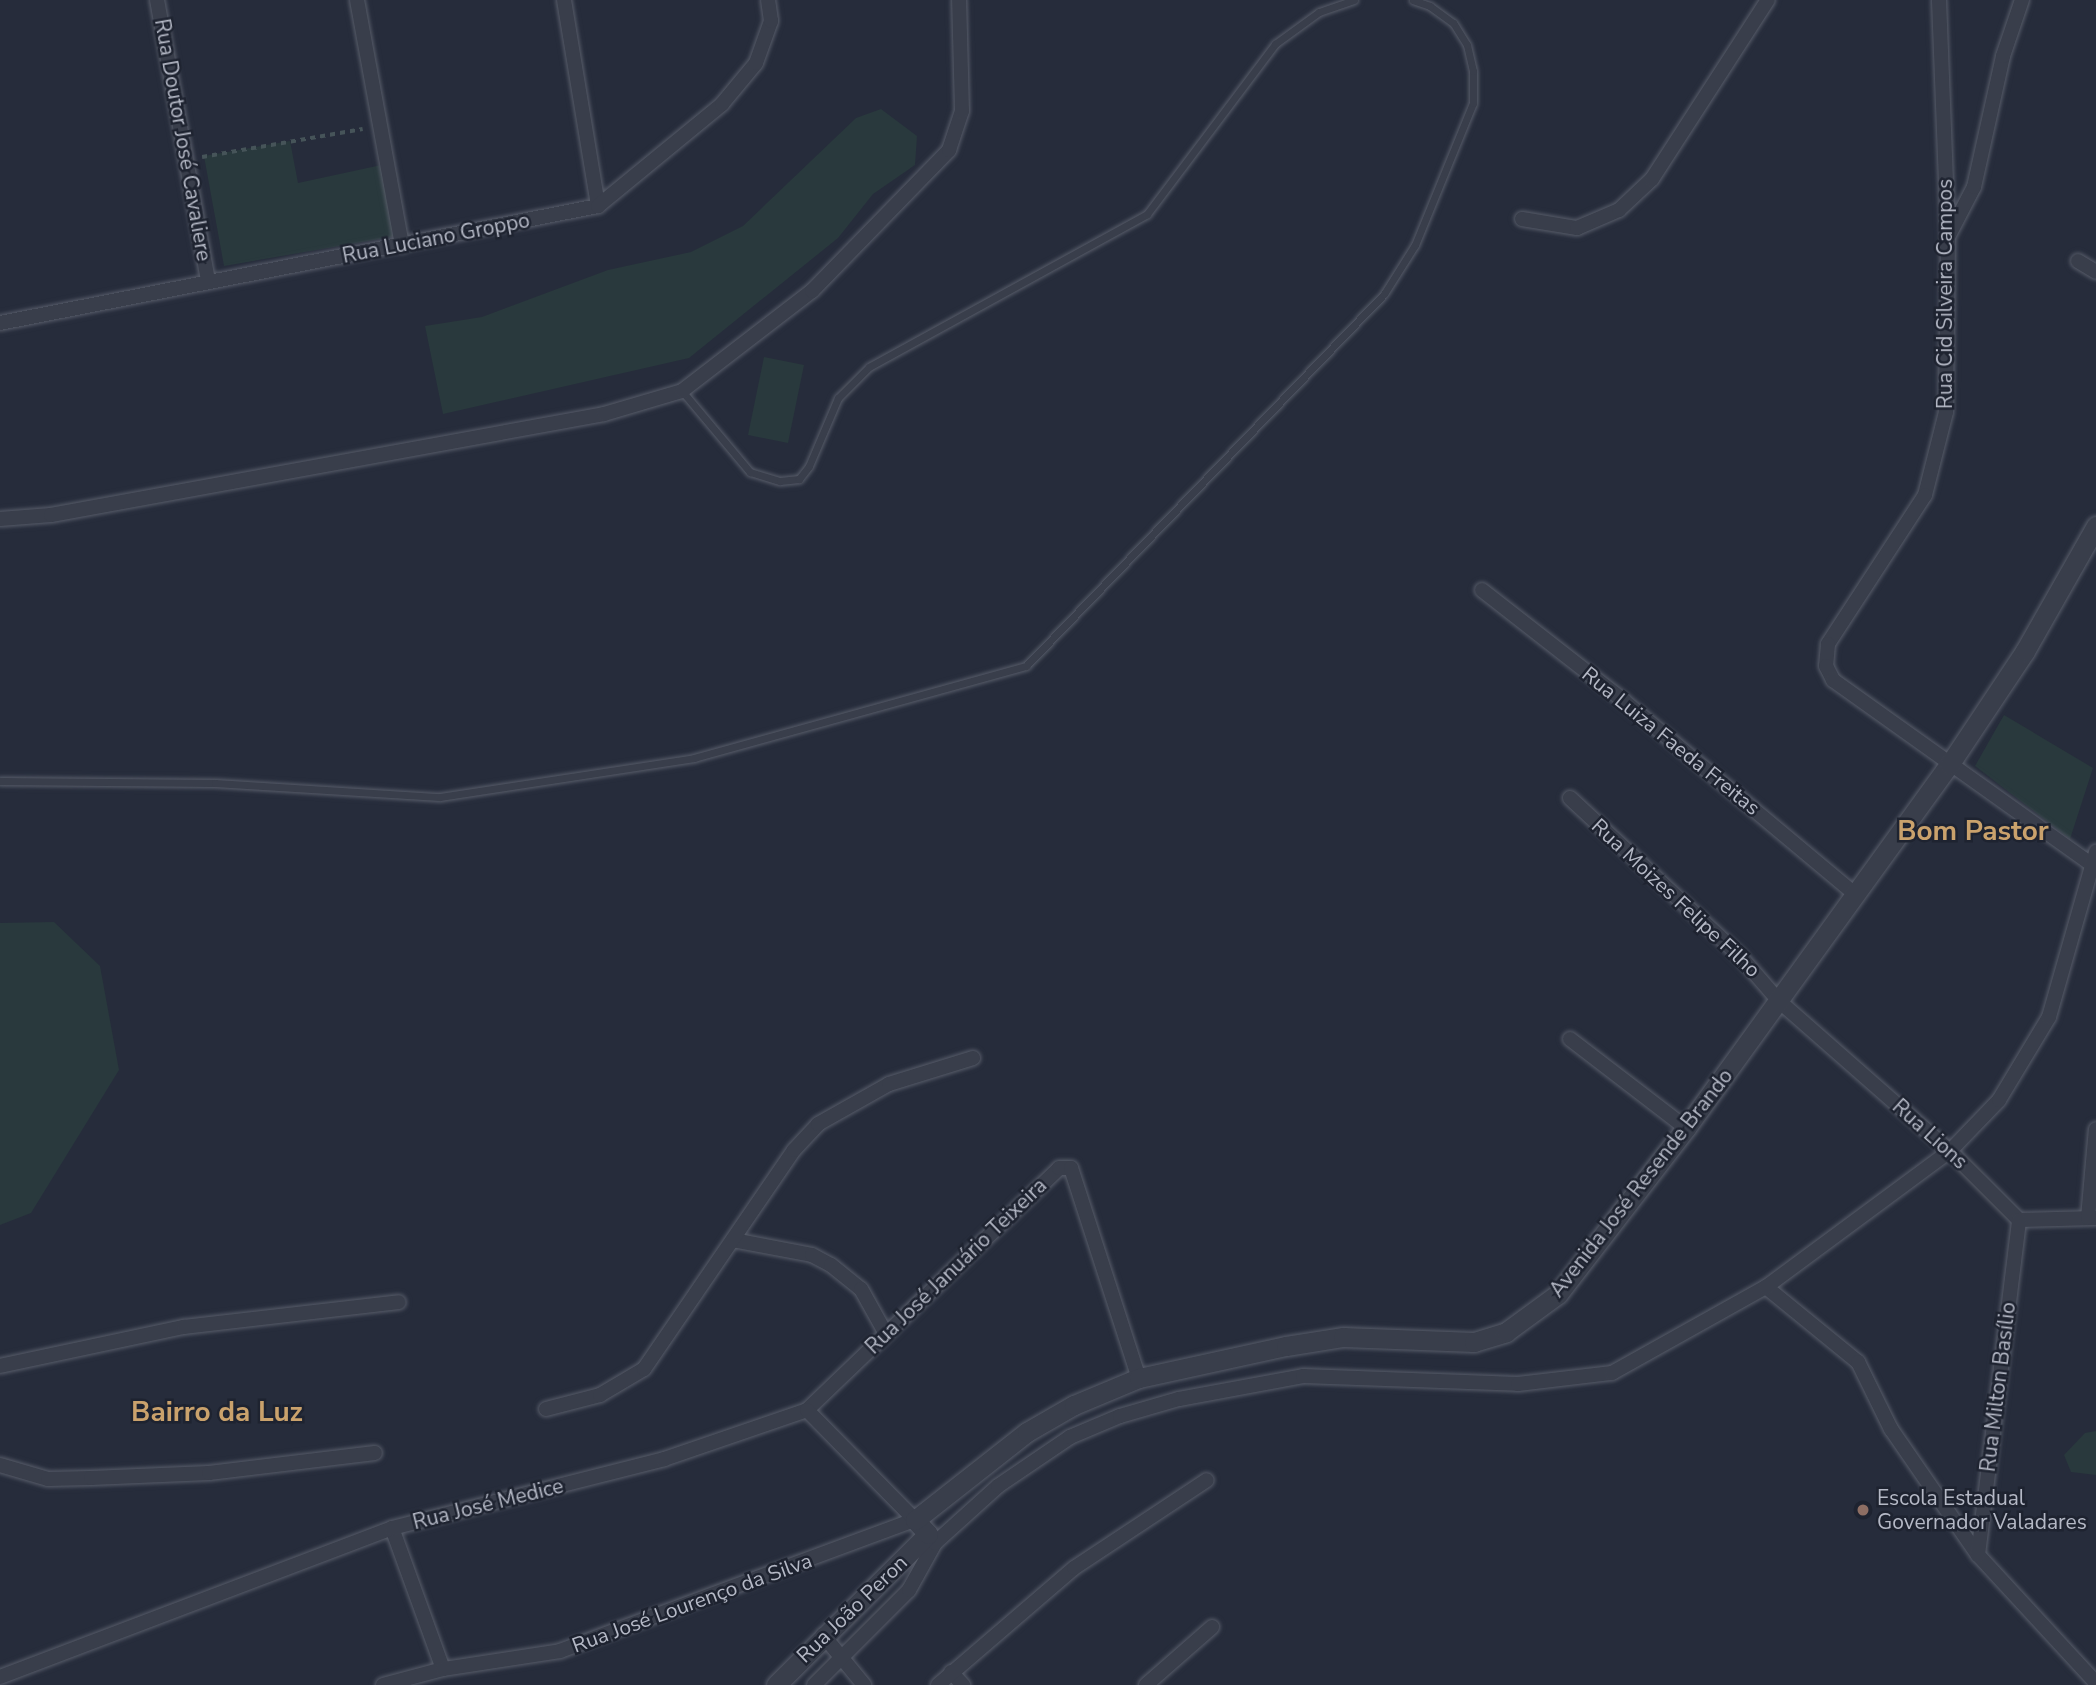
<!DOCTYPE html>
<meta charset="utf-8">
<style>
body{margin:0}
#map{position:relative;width:2096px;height:1685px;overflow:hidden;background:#262c3b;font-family:"Nunito Sans",sans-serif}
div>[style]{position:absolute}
.green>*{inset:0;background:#29393d}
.path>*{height:3.5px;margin-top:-1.75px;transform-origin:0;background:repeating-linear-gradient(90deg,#465459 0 5px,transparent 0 10px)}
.roads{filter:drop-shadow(0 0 2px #575c69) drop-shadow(0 0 2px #575c69)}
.service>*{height:7px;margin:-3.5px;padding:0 3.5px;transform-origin:3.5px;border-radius:3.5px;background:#393e4b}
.minor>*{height:14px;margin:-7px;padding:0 7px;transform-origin:7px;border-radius:7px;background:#393e4b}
.tertiary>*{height:19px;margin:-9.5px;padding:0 9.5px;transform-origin:9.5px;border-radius:9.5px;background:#393e4b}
.dots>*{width:19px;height:19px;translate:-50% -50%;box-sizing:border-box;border:4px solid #1e2330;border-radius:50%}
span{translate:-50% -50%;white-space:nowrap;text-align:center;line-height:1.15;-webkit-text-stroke:5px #1e2330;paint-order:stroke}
.street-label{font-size:21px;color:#b5b9c6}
.poi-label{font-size:21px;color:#b5b9c6}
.left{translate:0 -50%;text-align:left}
.district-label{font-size:28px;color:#caa26c;font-weight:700}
</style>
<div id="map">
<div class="green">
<i style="clip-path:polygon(881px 109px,917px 136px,915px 165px,873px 194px,838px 238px,689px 358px,443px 414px,425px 326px,482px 317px,608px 270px,691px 252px,743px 226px,856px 118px)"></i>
<i style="clip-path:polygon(290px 141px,298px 183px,386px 164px,397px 236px,224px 266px,204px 156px)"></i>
<i style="clip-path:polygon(764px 357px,804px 365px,788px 443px,748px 435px)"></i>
<i style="clip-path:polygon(2004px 715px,2093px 768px,2070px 839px,1975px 766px)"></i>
<i style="clip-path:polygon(54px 922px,100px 966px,119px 1070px,31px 1213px,0 1225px,0 923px)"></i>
<i style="clip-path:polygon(2096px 1431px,2096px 1475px,2071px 1472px,2064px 1455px,2085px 1433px)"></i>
</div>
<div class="path">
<i style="left:202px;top:157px;width:163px;rotate:-9.9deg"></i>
</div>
<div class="roads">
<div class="service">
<i style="left:682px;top:391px;width:106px;rotate:50deg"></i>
<i style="left:750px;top:472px;width:31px;rotate:17deg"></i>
<i style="left:780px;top:481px;width:19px;rotate:-6deg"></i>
<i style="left:799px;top:479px;width:16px;rotate:-52deg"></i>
<i style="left:809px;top:466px;width:74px;rotate:-66.9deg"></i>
<i style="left:838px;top:398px;width:44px;rotate:-45deg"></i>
<i style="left:869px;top:367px;width:317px;rotate:-28.8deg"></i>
<i style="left:1147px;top:214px;width:213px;rotate:-53deg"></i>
<i style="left:1275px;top:44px;width:54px;rotate:-36deg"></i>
<i style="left:1319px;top:12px;width:37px;rotate:-19deg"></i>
<i style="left:0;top:781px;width:215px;rotate:0.5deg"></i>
<i style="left:215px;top:783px;width:225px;rotate:3.6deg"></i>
<i style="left:440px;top:797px;width:257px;rotate:-8.7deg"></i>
<i style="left:694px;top:758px;width:345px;rotate:-15.5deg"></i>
<i style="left:1026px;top:666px;width:516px;rotate:-46.1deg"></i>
<i style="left:1384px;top:294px;width:58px;rotate:-57.7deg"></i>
<i style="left:1415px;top:245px;width:153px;rotate:-67.8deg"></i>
<i style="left:1473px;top:103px;width:32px;rotate:-90deg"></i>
<i style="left:1473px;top:71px;width:27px;rotate:-103deg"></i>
<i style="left:1467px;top:45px;width:26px;rotate:-122deg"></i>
<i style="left:1453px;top:23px;width:29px;rotate:-144deg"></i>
<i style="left:1430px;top:6px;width:18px;rotate:-161deg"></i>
</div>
<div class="minor">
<i style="left:157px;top:0;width:286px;rotate:79.7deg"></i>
<i style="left:357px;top:0;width:250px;rotate:79.6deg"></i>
<i style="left:564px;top:0;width:209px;rotate:80.6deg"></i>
<i style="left:1939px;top:0;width:238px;rotate:87.8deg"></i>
<i style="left:1948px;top:238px;width:174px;rotate:90.7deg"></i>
<i style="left:1946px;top:412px;width:86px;rotate:104.2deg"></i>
<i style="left:1925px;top:495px;width:178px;rotate:123.1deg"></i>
<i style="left:1828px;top:644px;width:22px;rotate:95deg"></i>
<i style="left:1826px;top:666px;width:16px;rotate:63deg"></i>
<i style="left:1833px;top:680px;width:320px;rotate:35.5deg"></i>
<i style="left:1522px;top:219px;width:56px;rotate:9.3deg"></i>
<i style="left:1577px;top:228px;width:46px;rotate:-23.2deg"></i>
<i style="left:1619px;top:210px;width:45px;rotate:-43.2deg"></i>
<i style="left:1652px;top:179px;width:213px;rotate:-57.1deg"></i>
<i style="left:1949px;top:235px;width:54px;rotate:-62.5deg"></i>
<i style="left:1974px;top:187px;width:134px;rotate:-77.5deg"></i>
<i style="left:2003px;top:56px;width:59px;rotate:-71.3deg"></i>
<i style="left:2078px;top:261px;width:21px;rotate:31deg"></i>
<i style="left:0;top:323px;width:609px;rotate:-11.07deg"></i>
<i style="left:598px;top:206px;width:161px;rotate:-39.4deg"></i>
<i style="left:722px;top:104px;width:53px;rotate:-50.3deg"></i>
<i style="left:756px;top:63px;width:45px;rotate:-70.3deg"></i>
<i style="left:771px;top:21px;width:21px;rotate:-98deg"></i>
<i style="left:0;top:519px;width:51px;rotate:-4.5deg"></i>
<i style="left:51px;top:515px;width:562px;rotate:-10.35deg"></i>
<i style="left:604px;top:414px;width:81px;rotate:-16.4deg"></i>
<i style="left:682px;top:391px;width:164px;rotate:-37.6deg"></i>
<i style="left:812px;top:291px;width:197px;rotate:-45.8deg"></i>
<i style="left:949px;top:150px;width:41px;rotate:-71.6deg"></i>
<i style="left:962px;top:111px;width:111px;rotate:-91.5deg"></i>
<i style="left:1482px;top:590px;width:180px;rotate:38deg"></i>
<i style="left:1624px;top:701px;width:304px;rotate:39.9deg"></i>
<i style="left:1570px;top:798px;width:231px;rotate:42.9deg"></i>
<i style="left:1739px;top:955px;width:61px;rotate:49deg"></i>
<i style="left:1779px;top:1001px;width:227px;rotate:41.3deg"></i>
<i style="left:1950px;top:1151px;width:98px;rotate:45deg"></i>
<i style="left:2019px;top:1220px;width:77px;rotate:-1.5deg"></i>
<i style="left:1570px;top:1039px;width:146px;rotate:37.5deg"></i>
<i style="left:2088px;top:1218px;width:89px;rotate:-84.9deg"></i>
<i style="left:733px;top:1240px;width:80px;rotate:10.8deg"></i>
<i style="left:812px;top:1255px;width:21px;rotate:28deg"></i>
<i style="left:831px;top:1265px;width:38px;rotate:39deg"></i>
<i style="left:861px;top:1289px;width:51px;rotate:60.9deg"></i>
<i style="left:1766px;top:1287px;width:119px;rotate:39.2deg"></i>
<i style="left:1858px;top:1362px;width:75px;rotate:63.8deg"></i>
<i style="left:1891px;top:1429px;width:153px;rotate:55.4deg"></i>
<i style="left:1978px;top:1555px;width:174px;rotate:47.3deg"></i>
<i style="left:0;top:1366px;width:188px;rotate:-12deg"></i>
<i style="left:184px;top:1327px;width:216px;rotate:-6.6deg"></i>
<i style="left:546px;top:1409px;width:56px;rotate:-14.5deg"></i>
<i style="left:600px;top:1395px;width:51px;rotate:-30.6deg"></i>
<i style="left:644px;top:1369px;width:265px;rotate:-55.6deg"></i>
<i style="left:794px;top:1150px;width:35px;rotate:-47deg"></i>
<i style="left:818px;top:1124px;width:81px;rotate:-29.4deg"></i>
<i style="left:889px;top:1084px;width:88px;rotate:-17.2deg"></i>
<i style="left:0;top:1465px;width:50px;rotate:16.3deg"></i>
<i style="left:48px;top:1479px;width:43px;rotate:-1.3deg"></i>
<i style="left:91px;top:1478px;width:118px;rotate:-2.4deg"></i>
<i style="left:209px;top:1473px;width:167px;rotate:-6.9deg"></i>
<i style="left:392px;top:1528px;width:150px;rotate:70.1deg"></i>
<i style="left:1978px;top:1555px;width:337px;rotate:-83deg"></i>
<i style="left:823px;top:1635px;width:65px;rotate:50.6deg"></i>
<i style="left:951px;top:1672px;width:18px;rotate:47deg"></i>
<i style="left:0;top:1677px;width:419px;rotate:-20.8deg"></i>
<i style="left:392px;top:1528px;width:281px;rotate:-14.2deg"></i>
<i style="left:664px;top:1459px;width:151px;rotate:-18.9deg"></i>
<i style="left:807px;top:1410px;width:349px;rotate:-43.8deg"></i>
<i style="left:1059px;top:1168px;width:12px"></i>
<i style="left:1071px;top:1168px;width:221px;rotate:72.1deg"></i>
<i style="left:383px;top:1685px;width:62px;rotate:-14.9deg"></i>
<i style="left:443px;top:1669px;width:118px;rotate:-8.7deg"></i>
<i style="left:560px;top:1651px;width:378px;rotate:-20.3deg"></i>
<i style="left:915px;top:1520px;width:154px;rotate:-134.5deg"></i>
<i style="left:814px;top:1685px;width:134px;rotate:-45deg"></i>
<i style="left:909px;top:1590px;width:54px;rotate:-61deg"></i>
<i style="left:935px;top:1543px;width:85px;rotate:-42.1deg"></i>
<i style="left:998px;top:1486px;width:87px;rotate:-34.2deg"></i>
<i style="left:1070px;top:1437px;width:54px;rotate:-22.8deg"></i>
<i style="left:1120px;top:1416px;width:61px;rotate:-16.1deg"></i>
<i style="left:1179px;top:1399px;width:126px;rotate:-10.5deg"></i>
<i style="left:1303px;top:1376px;width:215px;rotate:2.1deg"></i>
<i style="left:1518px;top:1384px;width:95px;rotate:-6.7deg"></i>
<i style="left:1612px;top:1373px;width:176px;rotate:-29.2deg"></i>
<i style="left:1766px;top:1287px;width:229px;rotate:-36.5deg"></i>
<i style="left:1950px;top:1151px;width:71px;rotate:-46.1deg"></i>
<i style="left:1999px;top:1100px;width:97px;rotate:-58.9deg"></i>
<i style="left:2049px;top:1017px;width:172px;rotate:-74.1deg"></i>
<i style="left:938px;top:1685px;width:179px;rotate:-40.7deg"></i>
<i style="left:1074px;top:1568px;width:159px;rotate:-33.5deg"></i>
<i style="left:1146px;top:1685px;width:88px;rotate:-41.3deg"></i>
</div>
<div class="tertiary">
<i style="left:776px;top:1685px;width:214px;rotate:-44.8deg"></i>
<i style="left:928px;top:1534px;width:19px;rotate:-133deg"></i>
<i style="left:915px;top:1520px;width:142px;rotate:-38.2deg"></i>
<i style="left:1027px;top:1432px;width:54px;rotate:-29.9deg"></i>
<i style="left:1074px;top:1405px;width:70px;rotate:-22.6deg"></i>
<i style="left:1139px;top:1378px;width:150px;rotate:-12.3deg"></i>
<i style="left:1286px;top:1346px;width:58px;rotate:-9deg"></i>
<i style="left:1343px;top:1337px;width:131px;rotate:2.2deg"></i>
<i style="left:1474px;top:1342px;width:34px;rotate:-17deg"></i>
<i style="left:1506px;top:1332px;width:64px;rotate:-36.2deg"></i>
<i style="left:1558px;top:1294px;width:210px;rotate:-52.4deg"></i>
<i style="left:1686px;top:1128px;width:448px;rotate:-54.1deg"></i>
<i style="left:1949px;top:765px;width:137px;rotate:-56.3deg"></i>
<i style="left:2025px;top:651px;width:144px;rotate:-60.4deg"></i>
</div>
</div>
<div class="dots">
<i style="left:1863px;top:1510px;background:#8d6e63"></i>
</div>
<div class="street-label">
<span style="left:183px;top:140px;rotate:80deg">Rua Doutor José Cavaliere</span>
<span style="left:436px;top:238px;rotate:-11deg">Rua Luciano Groppo</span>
<span style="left:1945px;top:294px;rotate:-90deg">Rua Cid Silveira Campos</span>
<span style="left:1671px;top:741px;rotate:39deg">Rua Luiza Faeda Freitas</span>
<span style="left:1676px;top:898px;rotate:43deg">Rua Moizes Felipe Filho</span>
<span style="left:1930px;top:1134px;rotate:42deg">Rua Lions</span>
<span style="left:1641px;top:1183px;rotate:-52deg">Avenida José Resende Brando</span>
<span style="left:956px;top:1266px;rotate:-44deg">Rua José Januário Teixeira</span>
<span style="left:1998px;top:1387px;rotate:-83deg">Rua Milton Basílio</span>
<span style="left:488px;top:1504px;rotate:-14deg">Rua José Medice</span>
<span style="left:692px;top:1603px;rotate:-20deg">Rua José Lourenço da Silva</span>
<span style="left:852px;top:1609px;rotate:-44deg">Rua João Peron</span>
</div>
<div class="poi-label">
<span class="left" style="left:1877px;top:1510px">Escola Estadual<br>Governador Valadares</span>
</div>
<div class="district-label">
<span style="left:1973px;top:831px">Bom Pastor</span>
<span style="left:217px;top:1412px">Bairro da Luz</span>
</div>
</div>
